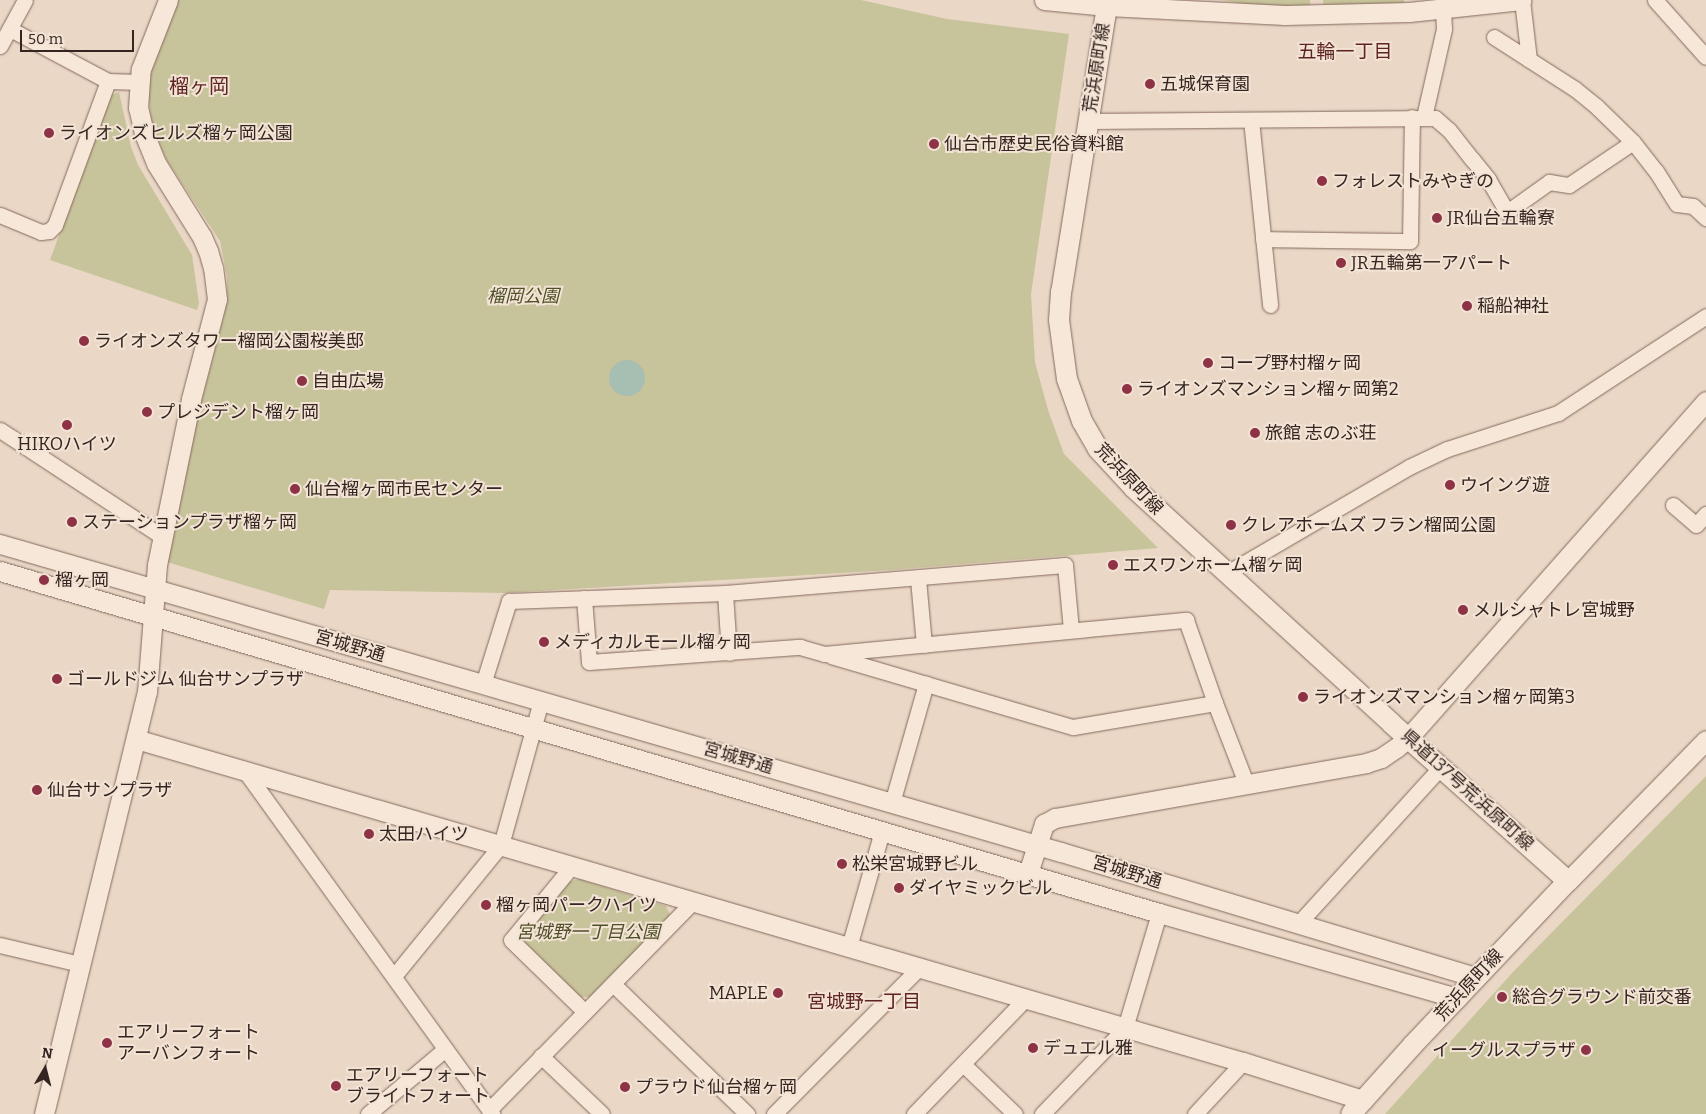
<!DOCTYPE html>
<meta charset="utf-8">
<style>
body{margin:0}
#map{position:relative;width:1706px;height:1114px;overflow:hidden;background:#ead7c6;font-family:Bitter,"Noto Sans JP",serif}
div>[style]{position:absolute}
.green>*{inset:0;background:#c7c39a}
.water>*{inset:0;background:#a7beb2}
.round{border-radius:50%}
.roads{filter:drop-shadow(0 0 1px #84695d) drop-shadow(0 0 1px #84695d)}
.minor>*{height:15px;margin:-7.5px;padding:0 7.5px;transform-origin:7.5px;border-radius:7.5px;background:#f6e7d8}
.tertiary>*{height:19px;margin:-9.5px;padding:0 9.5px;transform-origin:9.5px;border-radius:9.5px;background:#f6e7d8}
.secondary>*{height:20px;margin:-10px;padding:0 10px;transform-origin:10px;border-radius:10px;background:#f6e7d8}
.dots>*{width:14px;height:14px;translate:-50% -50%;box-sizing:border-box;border:2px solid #f2e3d5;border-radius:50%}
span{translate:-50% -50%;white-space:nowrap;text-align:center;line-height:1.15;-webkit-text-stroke:4px #f2e3d5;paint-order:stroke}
.street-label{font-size:18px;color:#352520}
.poi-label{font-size:18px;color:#352520}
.left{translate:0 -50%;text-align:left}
.right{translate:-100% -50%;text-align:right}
.park-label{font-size:18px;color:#4e5028;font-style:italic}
.neighbourhood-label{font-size:19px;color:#5e2323}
.quarter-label{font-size:20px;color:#5e2323}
.north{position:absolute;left:20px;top:1044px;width:50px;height:50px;-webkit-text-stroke:4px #f2e3d5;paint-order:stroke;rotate:8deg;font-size:14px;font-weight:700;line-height:20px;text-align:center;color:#352520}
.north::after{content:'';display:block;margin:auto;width:18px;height:22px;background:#352520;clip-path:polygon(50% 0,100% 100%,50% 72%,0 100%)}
.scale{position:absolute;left:20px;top:30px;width:114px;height:22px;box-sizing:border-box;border:2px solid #352520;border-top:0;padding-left:6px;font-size:15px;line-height:18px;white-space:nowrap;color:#352520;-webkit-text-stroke:4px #f2e3d5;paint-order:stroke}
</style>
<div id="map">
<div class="green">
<i style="clip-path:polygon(178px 0,861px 0,947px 19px,1069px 34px,1031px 294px,1035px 362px,1048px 410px,1064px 454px,1158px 548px,891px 570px,505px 593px,330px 590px,324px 609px,167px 562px,200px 406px,223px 318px,227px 299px,227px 277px,220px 241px,166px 159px,152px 125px,148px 93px,154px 55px)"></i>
<i style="clip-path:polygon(1221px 0,1310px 0,1310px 8px,1272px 8px)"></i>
<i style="clip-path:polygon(1323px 0,1404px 0,1404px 4px,1324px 7px)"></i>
<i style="clip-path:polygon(119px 92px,131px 147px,138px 165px,192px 255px,199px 303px,197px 310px,50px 260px,109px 96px)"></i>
<i style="clip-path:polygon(1706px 776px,1706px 1114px,1385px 1114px,1514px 971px)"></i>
<i style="clip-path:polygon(579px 879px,666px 906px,670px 915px,590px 997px,580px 997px,525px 945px,525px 934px,568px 882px)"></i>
</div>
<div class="water">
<i class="round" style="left:609px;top:360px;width:36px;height:36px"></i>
</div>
<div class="roads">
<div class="minor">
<i style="left:1522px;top:0;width:60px;rotate:83.3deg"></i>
<i style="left:1655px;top:0;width:76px;rotate:48.2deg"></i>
<i style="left:10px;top:29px;width:111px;rotate:28deg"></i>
<i style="left:108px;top:81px;width:31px;rotate:2deg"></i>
<i style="left:1494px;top:37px;width:96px;rotate:32.7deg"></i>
<i style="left:1575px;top:89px;width:28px;rotate:39deg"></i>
<i style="left:1597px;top:107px;width:50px;rotate:44.2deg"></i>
<i style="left:1633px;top:142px;width:37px;rotate:52deg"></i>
<i style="left:1656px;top:171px;width:39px;rotate:58deg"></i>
<i style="left:1677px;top:204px;width:16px;rotate:7deg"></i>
<i style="left:1693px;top:206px;width:18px;rotate:43deg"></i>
<i style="left:0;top:46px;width:52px;rotate:-61.5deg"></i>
<i style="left:1424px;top:117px;width:90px;rotate:-77.2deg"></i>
<i style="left:1444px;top:29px;width:20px;rotate:-93deg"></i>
<i style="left:1251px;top:120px;width:186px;rotate:84.1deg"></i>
<i style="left:1089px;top:121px;width:346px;rotate:-0.5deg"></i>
<i style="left:1435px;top:118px;width:18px;rotate:41deg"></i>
<i style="left:1449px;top:130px;width:37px;rotate:52deg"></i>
<i style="left:1472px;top:159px;width:26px;rotate:51deg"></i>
<i style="left:1488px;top:179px;width:38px;rotate:60deg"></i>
<i style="left:1507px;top:212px;width:52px;rotate:-35.5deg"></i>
<i style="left:1549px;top:182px;width:20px;rotate:9deg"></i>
<i style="left:1569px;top:185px;width:77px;rotate:-33.9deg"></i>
<i style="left:0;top:215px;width:44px;rotate:22.5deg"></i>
<i style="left:41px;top:232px;width:8px;rotate:-7deg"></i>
<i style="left:49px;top:231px;width:8px;rotate:-45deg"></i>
<i style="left:55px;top:225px;width:153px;rotate:-69.8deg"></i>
<i style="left:1263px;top:239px;width:147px;rotate:0.8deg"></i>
<i style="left:1410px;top:241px;width:124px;rotate:-89.1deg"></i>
<i style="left:0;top:430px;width:195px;rotate:33.3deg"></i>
<i style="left:1673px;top:505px;width:30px;rotate:41deg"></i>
<i style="left:1696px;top:525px;width:15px;rotate:-48deg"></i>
<i style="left:1227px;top:573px;width:211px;rotate:-30.2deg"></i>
<i style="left:1409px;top:467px;width:42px;rotate:-25.3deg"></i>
<i style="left:1447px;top:449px;width:117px;rotate:-18deg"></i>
<i style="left:1558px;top:413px;width:177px;rotate:-33.2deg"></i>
<i style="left:918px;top:579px;width:66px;rotate:84.8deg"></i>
<i style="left:725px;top:593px;width:60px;rotate:86.2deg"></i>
<i style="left:584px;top:598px;width:64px;rotate:85.5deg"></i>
<i style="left:589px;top:662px;width:212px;rotate:-4.1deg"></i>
<i style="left:800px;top:647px;width:25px;rotate:16deg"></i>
<i style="left:824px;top:654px;width:364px;rotate:-5.4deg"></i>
<i style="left:1186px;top:620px;width:88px;rotate:70.7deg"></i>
<i style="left:1215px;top:703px;width:86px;rotate:68.8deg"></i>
<i style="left:831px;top:656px;width:252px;rotate:16.4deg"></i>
<i style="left:1073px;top:727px;width:144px;rotate:-9.6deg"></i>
<i style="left:483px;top:684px;width:87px;rotate:-72.6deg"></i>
<i style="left:509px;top:601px;width:216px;rotate:-2.1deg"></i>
<i style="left:725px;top:593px;width:341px;rotate:-4.7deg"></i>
<i style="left:1065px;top:565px;width:65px;rotate:84.7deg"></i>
<i style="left:245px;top:771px;width:423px;rotate:54.2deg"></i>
<i style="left:892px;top:803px;width:124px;rotate:-74.1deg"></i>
<i style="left:571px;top:867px;width:94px;rotate:129.4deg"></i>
<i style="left:511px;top:940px;width:103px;rotate:44.2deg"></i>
<i style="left:1298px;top:924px;width:212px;rotate:-47.7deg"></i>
<i style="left:0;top:945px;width:82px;rotate:13.4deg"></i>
<i style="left:849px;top:947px;width:121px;rotate:-74.1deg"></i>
<i style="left:394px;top:976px;width:169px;rotate:-50.8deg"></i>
<i style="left:501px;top:845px;width:149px;rotate:-74.5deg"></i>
<i style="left:613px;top:984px;width:187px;rotate:44.1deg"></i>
<i style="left:541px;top:1056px;width:84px;rotate:43.6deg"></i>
<i style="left:963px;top:1064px;width:72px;rotate:43.9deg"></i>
<i style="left:489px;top:1110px;width:291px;rotate:-45.6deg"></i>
<i style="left:368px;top:1114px;width:99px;rotate:-40.1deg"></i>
<i style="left:774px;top:1114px;width:206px;rotate:-45.2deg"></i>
<i style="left:914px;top:1114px;width:161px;rotate:-46deg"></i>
<i style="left:1042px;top:1114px;width:120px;rotate:-46deg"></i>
<i style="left:1125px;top:1028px;width:120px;rotate:-73.5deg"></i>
<i style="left:1195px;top:1114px;width:71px;rotate:-47.3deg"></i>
</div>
<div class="tertiary">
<i style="left:1044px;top:0;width:63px;rotate:5.4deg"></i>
<i style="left:1107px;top:6px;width:178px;rotate:2.9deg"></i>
<i style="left:1285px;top:15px;width:124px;rotate:-1.4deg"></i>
<i style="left:1409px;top:12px;width:113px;rotate:-6.1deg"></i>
<i style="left:0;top:544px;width:1105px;rotate:16.19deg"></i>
<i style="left:1061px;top:852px;width:433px;rotate:16.8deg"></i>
<i style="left:0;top:571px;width:1208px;rotate:16.44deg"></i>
<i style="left:1159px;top:913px;width:310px;rotate:15.9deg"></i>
<i style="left:136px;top:739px;width:1153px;rotate:16.27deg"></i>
<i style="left:1243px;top:1062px;width:126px;rotate:17.6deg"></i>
<i style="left:1028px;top:873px;width:52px;rotate:-71.9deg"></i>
<i style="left:1044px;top:824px;width:13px;rotate:-29deg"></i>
<i style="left:1055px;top:818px;width:316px;rotate:-10deg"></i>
<i style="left:1366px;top:763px;width:16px;rotate:-18deg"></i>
<i style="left:1381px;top:758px;width:18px;rotate:-34deg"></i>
<i style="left:1396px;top:748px;width:16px;rotate:-40deg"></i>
<i style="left:1408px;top:738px;width:450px;rotate:-48.5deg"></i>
<i style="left:1568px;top:881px;width:197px;rotate:-45.6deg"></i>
<i style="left:44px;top:1114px;width:434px;rotate:-76.3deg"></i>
<i style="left:147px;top:692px;width:127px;rotate:-85.5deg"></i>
<i style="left:157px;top:565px;width:169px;rotate:-78.4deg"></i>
<i style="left:191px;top:399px;width:103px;rotate:-75.4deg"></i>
<i style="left:217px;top:299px;width:31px;rotate:-97deg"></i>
<i style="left:213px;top:268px;width:18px;rotate:-106deg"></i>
<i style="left:208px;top:251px;width:15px;rotate:-113deg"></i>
<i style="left:202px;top:237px;width:87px;rotate:-121.9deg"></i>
<i style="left:156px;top:163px;width:32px;rotate:-112deg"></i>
<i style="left:144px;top:133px;width:26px;rotate:-103deg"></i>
<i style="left:138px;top:108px;width:39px;rotate:-86deg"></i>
<i style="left:141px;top:69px;width:74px;rotate:-68.6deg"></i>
</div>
<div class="secondary">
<i style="left:1108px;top:0;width:296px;rotate:99.1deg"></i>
<i style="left:1061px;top:292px;width:28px;rotate:94deg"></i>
<i style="left:1059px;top:320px;width:60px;rotate:82.3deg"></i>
<i style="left:1067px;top:379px;width:45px;rotate:70.3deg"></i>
<i style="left:1082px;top:421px;width:32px;rotate:60deg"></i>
<i style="left:1098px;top:449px;width:53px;rotate:47.3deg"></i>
<i style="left:1134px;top:488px;width:348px;rotate:42.4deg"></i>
<i style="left:1391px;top:723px;width:237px;rotate:41.8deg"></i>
<i style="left:1568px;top:881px;width:227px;rotate:133.4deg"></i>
<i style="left:1412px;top:1046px;width:91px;rotate:131.9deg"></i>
</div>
</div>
<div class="dots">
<i style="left:1150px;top:84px;background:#8e3246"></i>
<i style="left:49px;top:133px;background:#8e3246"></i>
<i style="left:934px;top:144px;background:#8e3246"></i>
<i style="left:1322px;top:181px;background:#8e3246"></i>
<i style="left:1437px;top:218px;background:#8e3246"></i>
<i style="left:1341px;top:263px;background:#8e3246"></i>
<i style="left:1467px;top:306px;background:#8e3246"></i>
<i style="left:84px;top:341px;background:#8e3246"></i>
<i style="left:1208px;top:363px;background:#8e3246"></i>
<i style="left:302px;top:381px;background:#8e3246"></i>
<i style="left:1127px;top:389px;background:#8e3246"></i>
<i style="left:147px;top:412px;background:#8e3246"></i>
<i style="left:67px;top:425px;background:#8e3246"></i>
<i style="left:1255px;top:433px;background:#8e3246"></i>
<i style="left:1450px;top:485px;background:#8e3246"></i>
<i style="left:295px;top:489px;background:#8e3246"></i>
<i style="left:72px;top:522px;background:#8e3246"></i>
<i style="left:1231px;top:525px;background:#8e3246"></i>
<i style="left:1113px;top:565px;background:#8e3246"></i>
<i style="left:44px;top:580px;background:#8e3246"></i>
<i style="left:1463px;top:610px;background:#8e3246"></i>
<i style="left:544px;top:642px;background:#8e3246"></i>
<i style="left:57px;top:679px;background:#8e3246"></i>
<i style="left:1303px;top:697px;background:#8e3246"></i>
<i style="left:37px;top:790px;background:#8e3246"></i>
<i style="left:369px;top:834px;background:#8e3246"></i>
<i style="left:842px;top:864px;background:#8e3246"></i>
<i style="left:899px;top:888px;background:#8e3246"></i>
<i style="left:486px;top:905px;background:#8e3246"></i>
<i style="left:778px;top:993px;background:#8e3246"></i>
<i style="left:1502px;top:997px;background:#8e3246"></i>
<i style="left:107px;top:1043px;background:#8e3246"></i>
<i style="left:1033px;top:1048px;background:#8e3246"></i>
<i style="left:1586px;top:1050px;background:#8e3246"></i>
<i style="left:336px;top:1086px;background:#8e3246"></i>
<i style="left:625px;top:1087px;background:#8e3246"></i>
</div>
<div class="street-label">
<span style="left:1097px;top:68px;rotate:-81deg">荒浜原町線</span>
<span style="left:1129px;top:479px;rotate:47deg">荒浜原町線</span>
<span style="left:350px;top:646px;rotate:16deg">宮城野通</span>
<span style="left:738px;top:758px;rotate:16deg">宮城野通</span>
<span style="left:1467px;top:790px;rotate:42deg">県道137号荒浜原町線</span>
<span style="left:1127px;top:872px;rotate:17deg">宮城野通</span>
<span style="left:1469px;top:985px;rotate:-47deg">荒浜原町線</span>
</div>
<div class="poi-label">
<span class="left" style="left:1160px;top:84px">五城保育園</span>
<span class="left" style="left:59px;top:133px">ライオンズヒルズ榴ヶ岡公園</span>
<span class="left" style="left:944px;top:144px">仙台市歴史民俗資料館</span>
<span class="left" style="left:1332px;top:181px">フォレストみやぎの</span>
<span class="left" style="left:1447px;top:218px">JR仙台五輪寮</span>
<span class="left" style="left:1351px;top:263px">JR五輪第一アパート</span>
<span class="left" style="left:1477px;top:306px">稲船神社</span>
<span class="left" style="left:94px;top:341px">ライオンズタワー榴岡公園桜美邸</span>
<span class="left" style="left:1218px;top:363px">コープ野村榴ヶ岡</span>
<span class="left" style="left:312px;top:381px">自由広場</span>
<span class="left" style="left:1137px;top:389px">ライオンズマンション榴ヶ岡第2</span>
<span class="left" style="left:157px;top:412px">プレジデント榴ヶ岡</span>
<span class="left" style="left:1265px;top:433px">旅館 志のぶ荘</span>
<span style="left:67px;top:444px">HIKOハイツ</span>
<span class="left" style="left:1460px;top:485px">ウイング遊</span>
<span class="left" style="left:305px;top:489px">仙台榴ヶ岡市民センター</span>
<span class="left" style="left:82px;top:522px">ステーションプラザ榴ヶ岡</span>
<span class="left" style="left:1241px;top:525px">クレアホームズ フラン榴岡公園</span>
<span class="left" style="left:1123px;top:565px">エスワンホーム榴ヶ岡</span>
<span class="left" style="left:55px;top:580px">榴ヶ岡</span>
<span class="left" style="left:1473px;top:610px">メルシャトレ宮城野</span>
<span class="left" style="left:554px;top:642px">メディカルモール榴ヶ岡</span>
<span class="left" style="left:67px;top:679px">ゴールドジム 仙台サンプラザ</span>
<span class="left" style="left:1313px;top:697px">ライオンズマンション榴ヶ岡第3</span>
<span class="left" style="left:47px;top:790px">仙台サンプラザ</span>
<span class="left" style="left:379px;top:834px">太田ハイツ</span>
<span class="left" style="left:852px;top:864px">松栄宮城野ビル</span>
<span class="left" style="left:909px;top:888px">ダイヤミックビル</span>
<span class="left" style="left:496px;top:905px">榴ヶ岡パークハイツ</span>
<span class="right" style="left:768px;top:993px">MAPLE</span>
<span class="left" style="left:1512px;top:997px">総合グラウンド前交番</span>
<span class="left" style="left:117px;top:1043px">エアリーフォート<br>アーバンフォート</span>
<span class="left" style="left:1043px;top:1048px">デュエル雅</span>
<span class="right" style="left:1576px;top:1050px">イーグルスプラザ</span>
<span class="left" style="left:346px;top:1086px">エアリーフォート<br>ブライトフォート</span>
<span class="left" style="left:635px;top:1087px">プラウド仙台榴ヶ岡</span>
</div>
<div class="park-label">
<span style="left:523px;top:296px">榴岡公園</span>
<span style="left:588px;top:932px">宮城野一丁目公園</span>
</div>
<div class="neighbourhood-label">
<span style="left:1345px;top:52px">五輪一丁目</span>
<span style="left:864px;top:1002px">宮城野一丁目</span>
</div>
<div class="quarter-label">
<span style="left:199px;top:86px">榴ヶ岡</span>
</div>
<div class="north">N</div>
<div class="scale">50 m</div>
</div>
